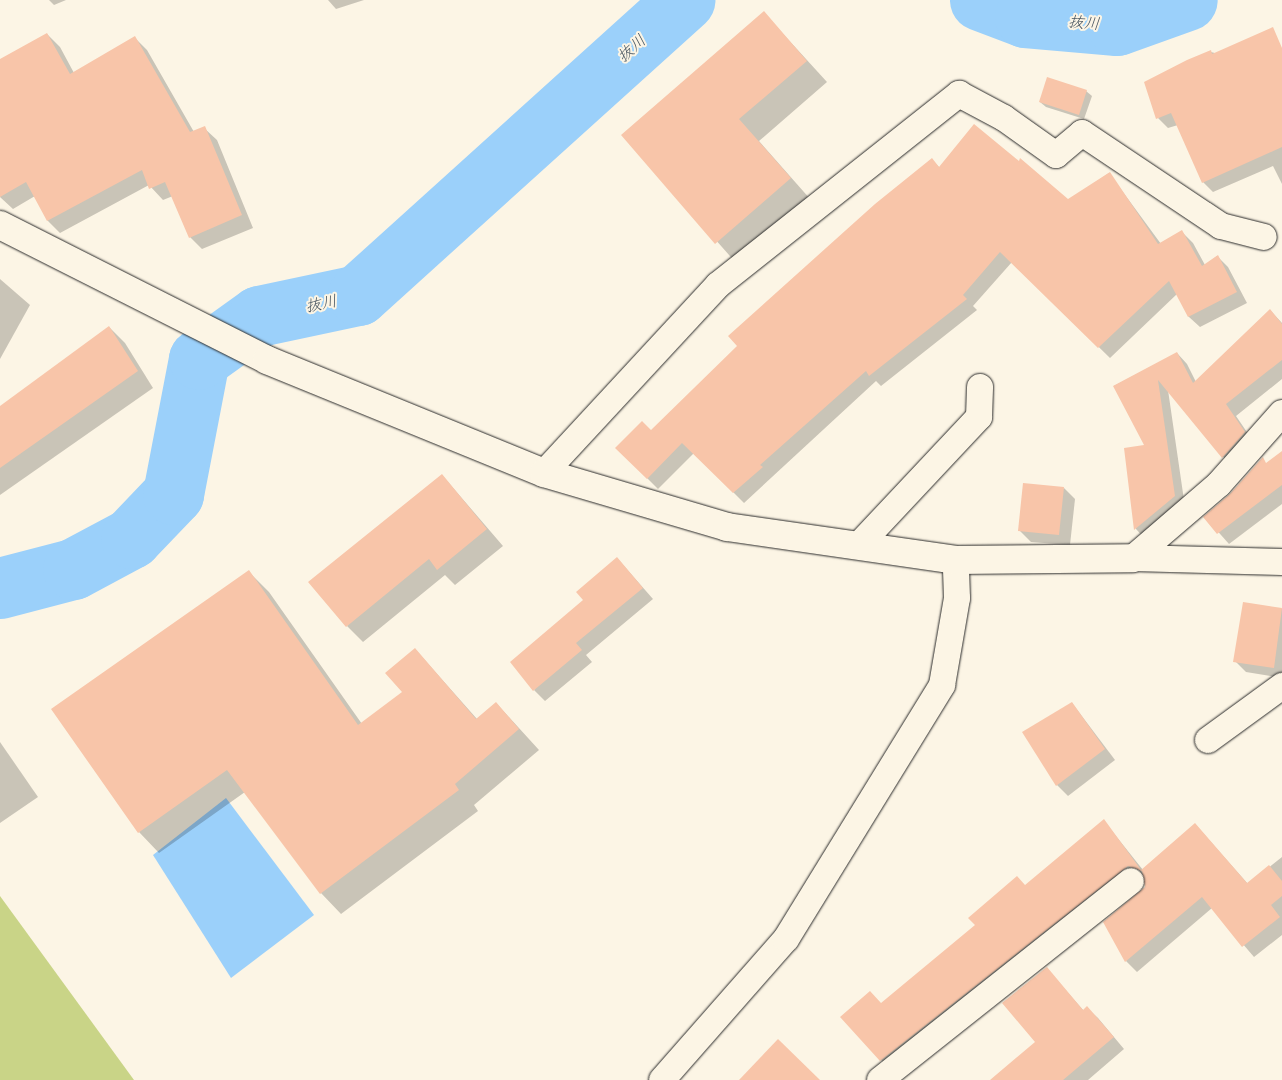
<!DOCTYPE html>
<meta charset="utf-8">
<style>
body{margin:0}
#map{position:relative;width:1282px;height:1080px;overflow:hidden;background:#fcf5e5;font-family:Mali,"Klee One",sans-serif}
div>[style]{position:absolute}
.green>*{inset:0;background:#c9d487}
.water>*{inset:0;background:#9bd0fa}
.shadow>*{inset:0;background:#0003}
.river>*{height:61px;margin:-30.5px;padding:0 30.5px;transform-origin:30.5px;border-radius:30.5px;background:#9bd0fa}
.building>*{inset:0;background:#f8c5a9}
.roads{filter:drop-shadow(0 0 1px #2b2b2b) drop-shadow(0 0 1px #2b2b2b)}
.minor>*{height:26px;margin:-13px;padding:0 13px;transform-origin:13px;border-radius:13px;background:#fcf5e5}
.tertiary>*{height:28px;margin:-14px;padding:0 14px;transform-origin:14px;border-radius:14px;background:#fcf5e5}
span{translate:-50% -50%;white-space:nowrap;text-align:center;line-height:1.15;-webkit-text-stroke:4px #fcf5e5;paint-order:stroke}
.water-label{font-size:16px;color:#47545f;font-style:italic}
</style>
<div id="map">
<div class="green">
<i style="clip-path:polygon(0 896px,134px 1080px,0 1080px)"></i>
</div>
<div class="water">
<i style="clip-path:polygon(226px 798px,314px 915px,231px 978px,153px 855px)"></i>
</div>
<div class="shadow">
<i style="clip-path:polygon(49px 0,66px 0,54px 5px)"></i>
<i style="clip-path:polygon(328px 0,364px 0,336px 9px)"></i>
<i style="clip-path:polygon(764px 13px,827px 82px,759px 141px,811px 200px,737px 264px,623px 135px)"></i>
<i style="clip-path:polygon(47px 34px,60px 47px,74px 73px,135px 38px,147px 50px,194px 132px,204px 128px,217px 140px,253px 228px,202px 249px,190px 237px,173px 196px,163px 200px,149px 185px,60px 233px,48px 221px,35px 196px,13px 209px,0 197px,0 60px)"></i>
<i style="clip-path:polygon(1211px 52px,1282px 71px,1282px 184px,1273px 166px,1213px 192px,1203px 182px,1178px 125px,1168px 128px,1158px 118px)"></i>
<i style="clip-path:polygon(1086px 91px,1092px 96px,1084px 119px,1046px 107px,1040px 102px)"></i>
<i style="clip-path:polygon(932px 160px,940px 168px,1068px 201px,1109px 173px,1161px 244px,1182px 232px,1193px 243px,1205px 265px,1217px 256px,1228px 267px,1247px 303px,1200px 327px,1189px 317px,1177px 294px,1110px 358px,1012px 262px,973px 306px,977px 310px,881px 386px,876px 381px,744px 503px,694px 453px,658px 489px,617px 448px,651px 432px)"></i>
<i style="clip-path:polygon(0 279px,30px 305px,0 359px)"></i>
<i style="clip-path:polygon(1270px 310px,1282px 323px,1282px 379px,1236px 416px,1253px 441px,1231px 466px,1168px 390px,1185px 507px,1146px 540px,1136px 529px,1125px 449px,1146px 446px,1114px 386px,1177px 353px,1187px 364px,1196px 382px)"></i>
<i style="clip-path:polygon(109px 327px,125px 343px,153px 388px,0 495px,0 408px)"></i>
<i style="clip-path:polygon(1282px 453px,1282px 504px,1229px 544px,1205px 517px,1245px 480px)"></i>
<i style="clip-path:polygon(442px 475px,503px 546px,455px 585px,445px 575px,363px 642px,347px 626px)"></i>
<i style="clip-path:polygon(1064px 488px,1075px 499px,1070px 545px,1031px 542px,1019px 530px)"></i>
<i style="clip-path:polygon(617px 558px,653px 599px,586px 655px,592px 662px,545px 701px,534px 690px,585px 600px)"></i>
<i style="clip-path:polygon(249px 572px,269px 592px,362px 724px,403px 692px,415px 649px,477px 719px,496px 703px,539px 750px,474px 805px,478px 811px,341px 914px,321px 893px,245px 792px,159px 853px,139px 832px)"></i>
<i style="clip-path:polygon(1244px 603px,1282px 609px,1282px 678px,1246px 672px,1235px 661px)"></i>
<i style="clip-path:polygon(1072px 703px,1115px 760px,1068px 796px,1057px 785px,1024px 732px)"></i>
<i style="clip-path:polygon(0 742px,38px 797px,0 823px)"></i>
<i style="clip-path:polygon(1104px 821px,1143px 870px,1195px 824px,1248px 884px,1282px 857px,1282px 935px,1254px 957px,1212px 908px,1137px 972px,1126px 961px,1146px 887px,1145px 878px,892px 1071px,881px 1060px,882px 1004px)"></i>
<i style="clip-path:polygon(1047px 969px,1084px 1011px,1087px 1008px,1098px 1018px,1124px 1049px,1088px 1080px,992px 1080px,1037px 1042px)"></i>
</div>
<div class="river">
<i style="left:980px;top:0;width:48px;rotate:20.7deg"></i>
<i style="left:1025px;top:17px;width:92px;rotate:5deg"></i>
<i style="left:1117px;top:25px;width:74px;rotate:-19.7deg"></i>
<i style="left:0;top:588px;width:75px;rotate:-14.6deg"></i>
<i style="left:73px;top:569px;width:66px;rotate:-28.1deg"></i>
<i style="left:131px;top:538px;width:61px;rotate:-46.3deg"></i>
<i style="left:173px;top:494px;width:137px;rotate:-79.1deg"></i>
<i style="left:199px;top:359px;width:74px;rotate:-35.6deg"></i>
<i style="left:259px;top:316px;width:101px;rotate:-12deg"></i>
<i style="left:358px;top:295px;width:440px;rotate:-42.1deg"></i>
</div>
<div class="building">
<i style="clip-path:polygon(764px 11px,807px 61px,739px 119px,791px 178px,715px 244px,621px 135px)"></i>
<i style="clip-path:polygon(1273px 27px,1282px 48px,1282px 147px,1202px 183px,1171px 113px,1156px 119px,1144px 82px,1187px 60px,1211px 50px,1212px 54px)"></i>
<i style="clip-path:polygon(47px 33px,70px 74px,135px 36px,190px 132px,205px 126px,242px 215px,189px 238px,165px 182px,149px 189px,142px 170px,47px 221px,26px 182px,0 197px,0 59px)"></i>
<i style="clip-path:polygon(1047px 77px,1087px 90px,1079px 115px,1039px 102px)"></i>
<i style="clip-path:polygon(974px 124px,1019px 161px,1020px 158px,1068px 199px,1110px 172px,1158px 244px,1182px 230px,1202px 266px,1218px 255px,1237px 292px,1188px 317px,1169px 281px,1098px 348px,1000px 252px,963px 295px,967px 299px,869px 376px,866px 371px,760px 465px,763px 467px,733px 493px,682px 443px,647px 479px,615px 448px,642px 421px,651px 430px,737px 346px,728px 336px,875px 204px,932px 158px,939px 167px)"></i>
<i style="clip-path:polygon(1270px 309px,1282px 324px,1282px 360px,1226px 404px,1245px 432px,1222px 458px,1158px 380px,1175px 496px,1134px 530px,1124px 448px,1144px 445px,1113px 386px,1177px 352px,1193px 383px)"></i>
<i style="clip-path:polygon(109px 326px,138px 371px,0 468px,0 406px)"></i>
<i style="clip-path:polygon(1282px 451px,1282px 485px,1217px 534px,1203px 517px,1230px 494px,1263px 457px,1266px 463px)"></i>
<i style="clip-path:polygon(442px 474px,487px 529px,437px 570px,429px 559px,346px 627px,308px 582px)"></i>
<i style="clip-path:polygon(1023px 483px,1064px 487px,1059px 535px,1018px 531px)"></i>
<i style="clip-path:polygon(617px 557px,643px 588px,576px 643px,582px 650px,533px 691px,510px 662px,583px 600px,576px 592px)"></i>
<i style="clip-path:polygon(249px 570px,358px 725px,402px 692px,385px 673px,415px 648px,476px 719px,496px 702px,519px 729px,455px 784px,459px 790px,320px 894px,227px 770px,138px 833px,51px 709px)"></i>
<i style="clip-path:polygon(1243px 602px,1282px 608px,1274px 668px,1233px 662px)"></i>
<i style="clip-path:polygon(1072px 702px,1105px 749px,1056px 786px,1022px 732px)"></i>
<i style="clip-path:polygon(1104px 819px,1141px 870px,1195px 823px,1247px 883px,1269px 865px,1282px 881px,1282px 896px,1271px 905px,1280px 917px,1242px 947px,1202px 897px,1125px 962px,1103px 922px,1145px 887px,1142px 871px,1128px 866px,880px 1061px,840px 1017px,870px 991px,881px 1003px,975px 925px,968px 918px,1017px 876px,1025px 885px)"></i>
<i style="clip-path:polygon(1047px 967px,1083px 1010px,1087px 1006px,1114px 1037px,1063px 1080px,990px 1080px,1035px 1042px,1002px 1003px)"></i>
<i style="clip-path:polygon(778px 1039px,820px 1080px,739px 1080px)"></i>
</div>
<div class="roads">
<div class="minor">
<i style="left:544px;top:473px;width:256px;rotate:-47.2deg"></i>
<i style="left:718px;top:285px;width:308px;rotate:-38.4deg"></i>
<i style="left:959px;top:94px;width:51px;rotate:28.1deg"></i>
<i style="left:1004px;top:118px;width:64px;rotate:35.4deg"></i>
<i style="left:1056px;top:155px;width:34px;rotate:-40deg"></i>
<i style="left:1082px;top:133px;width:167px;rotate:33.8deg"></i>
<i style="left:1221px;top:226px;width:44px;rotate:14.3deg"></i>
<i style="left:858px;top:546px;width:177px;rotate:-46.8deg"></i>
<i style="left:979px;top:417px;width:30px;rotate:-88deg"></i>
<i style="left:1133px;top:558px;width:113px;rotate:-40.7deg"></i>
<i style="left:1219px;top:484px;width:95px;rotate:-48.4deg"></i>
<i style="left:1133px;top:558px;width:149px;rotate:1.5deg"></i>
<i style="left:1208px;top:740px;width:92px;rotate:-36.1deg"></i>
<i style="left:662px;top:1080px;width:188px;rotate:-48.7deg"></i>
<i style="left:786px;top:939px;width:298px;rotate:-58.4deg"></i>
<i style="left:942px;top:685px;width:88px;rotate:-80.2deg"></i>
<i style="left:957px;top:598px;width:38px;rotate:-92deg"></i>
<i style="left:880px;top:1080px;width:320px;rotate:-38.4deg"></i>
</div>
<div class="tertiary">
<i style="left:0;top:225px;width:299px;rotate:26.8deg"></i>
<i style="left:267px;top:360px;width:299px;rotate:22.2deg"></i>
<i style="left:544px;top:473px;width:191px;rotate:16.4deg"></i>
<i style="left:727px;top:527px;width:231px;rotate:8.2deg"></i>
<i style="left:956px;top:560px;width:177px;rotate:-0.6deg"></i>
</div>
</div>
<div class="water-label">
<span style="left:1084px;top:22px;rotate:5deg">抜川</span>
<span style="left:631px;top:48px;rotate:-42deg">抜川</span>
<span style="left:321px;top:303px;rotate:-12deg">抜川</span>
</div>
</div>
